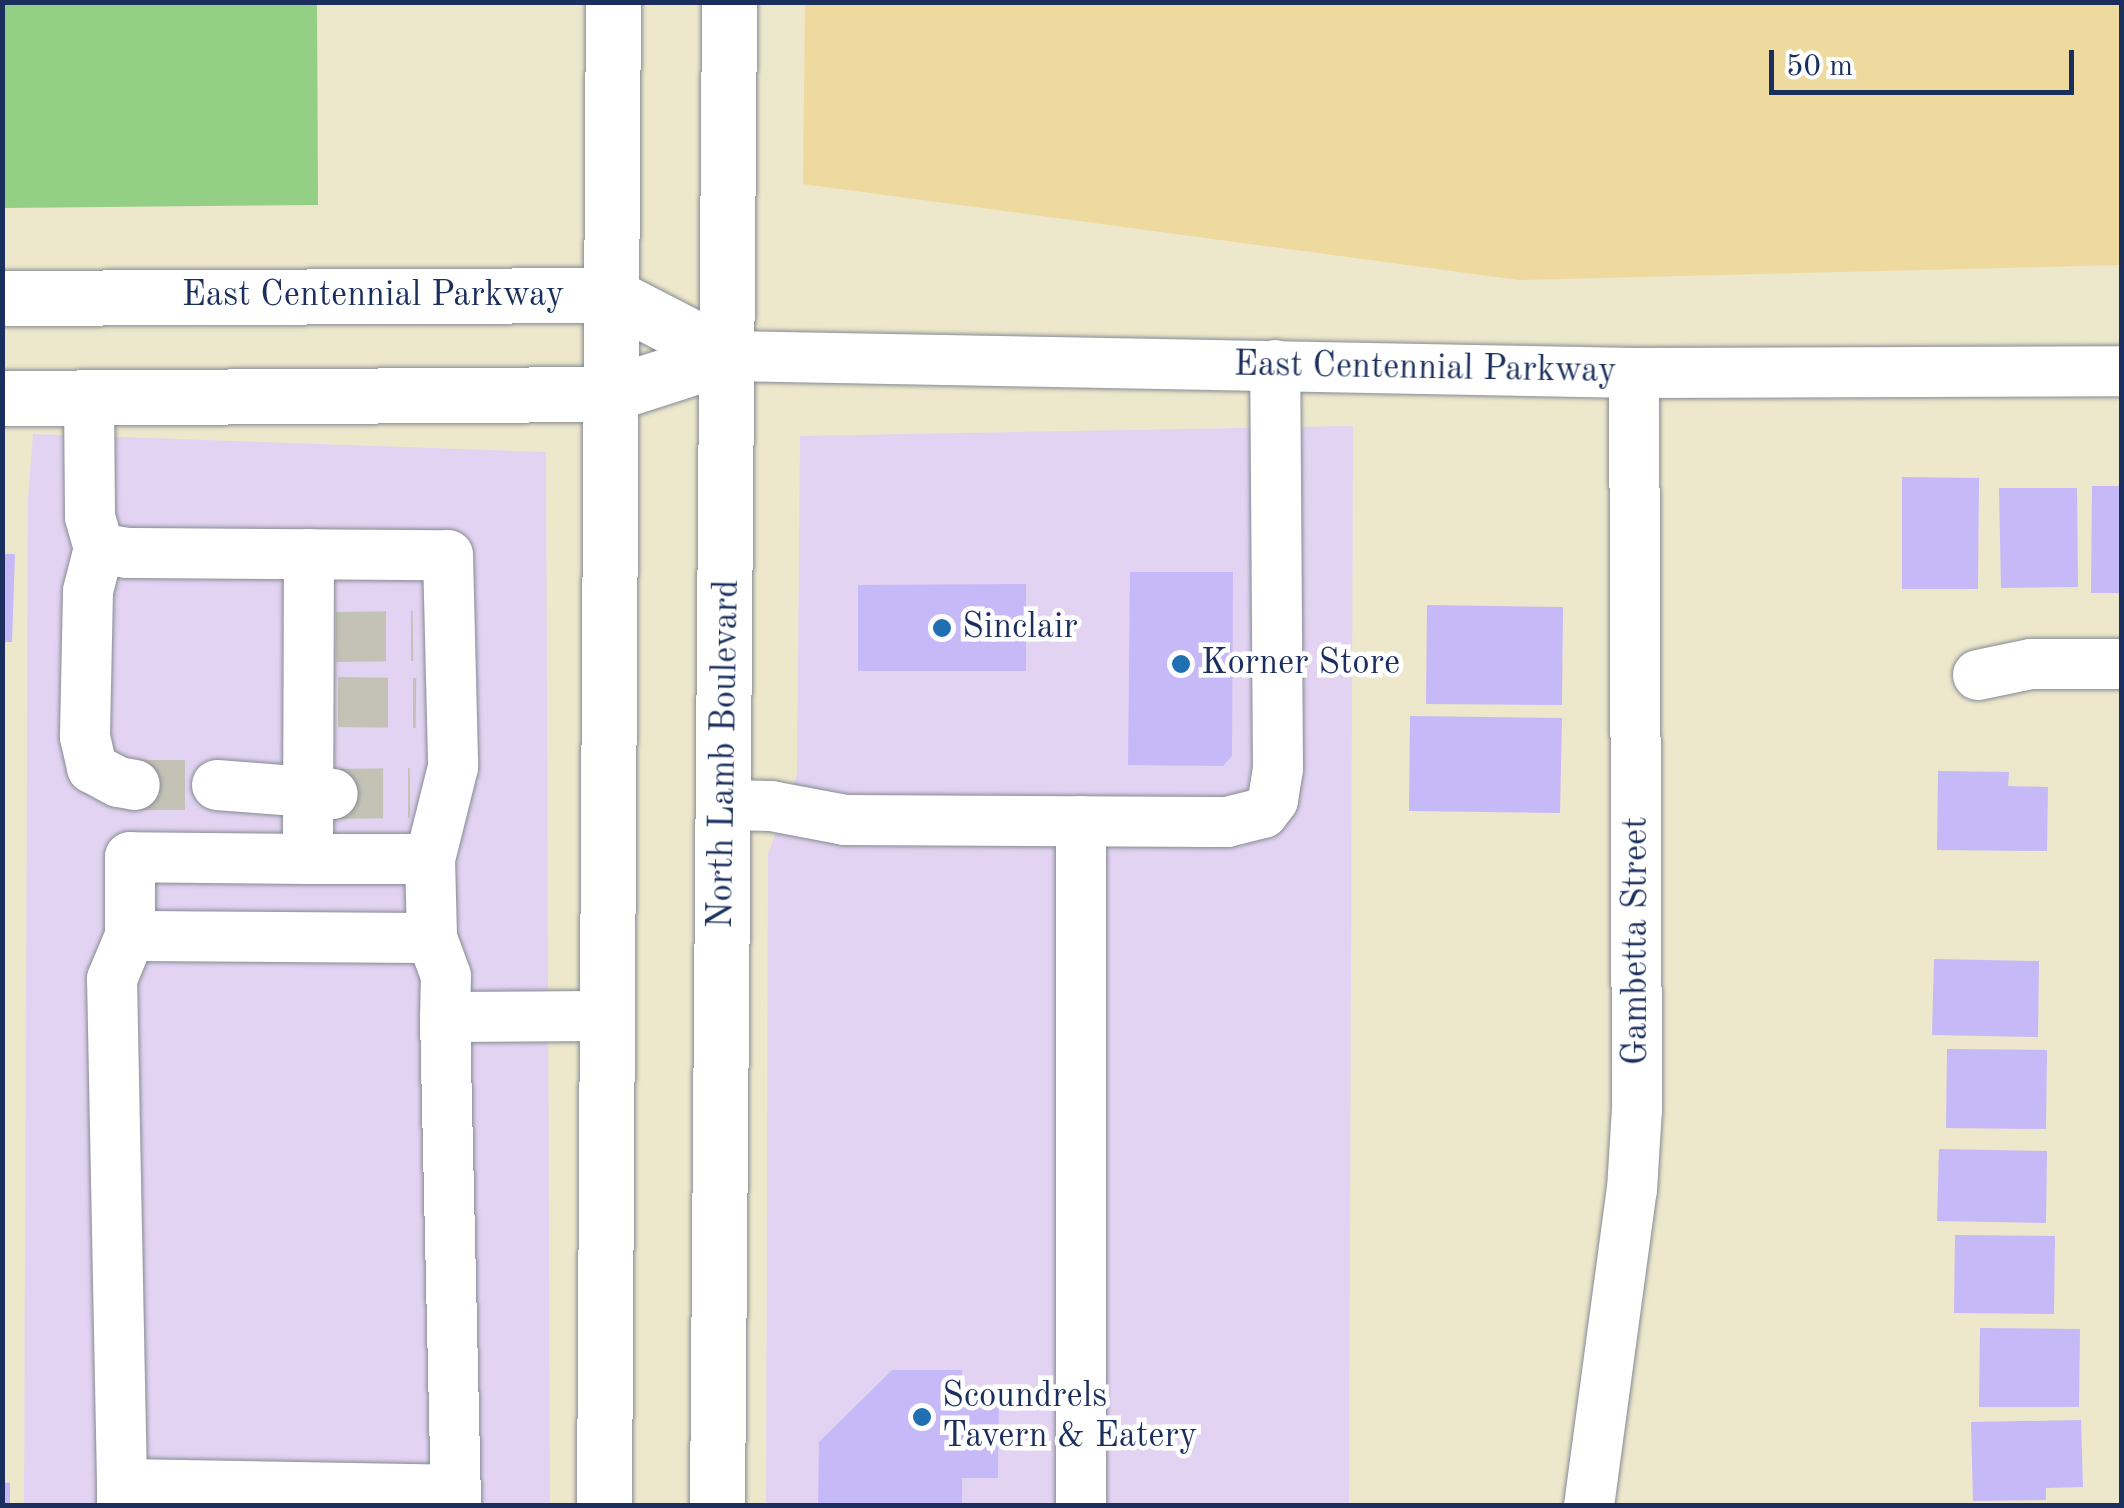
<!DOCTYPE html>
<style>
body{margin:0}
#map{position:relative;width:2124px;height:1508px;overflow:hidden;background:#ede7cb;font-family:"Old Standard TT",serif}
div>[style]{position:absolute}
.built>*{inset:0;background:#e3d3f2}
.green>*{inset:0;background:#93cf84}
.sand>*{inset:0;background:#eeda9e}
.building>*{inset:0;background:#c6b9f7}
.minor-tunnel>*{height:50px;margin-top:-25px;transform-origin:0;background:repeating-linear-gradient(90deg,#c3c2b5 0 50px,transparent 0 75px)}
.roads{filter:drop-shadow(0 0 2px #848b94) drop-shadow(0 0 2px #848b94)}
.minor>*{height:50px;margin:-25px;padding:0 25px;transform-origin:25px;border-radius:25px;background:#fff}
.major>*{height:55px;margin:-27.5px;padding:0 27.5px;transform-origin:27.5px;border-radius:27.5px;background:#fff}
.dots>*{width:28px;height:28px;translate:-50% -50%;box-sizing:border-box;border:5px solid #fff;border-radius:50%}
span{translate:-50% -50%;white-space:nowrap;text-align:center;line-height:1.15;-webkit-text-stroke:9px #fff;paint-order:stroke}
.street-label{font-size:35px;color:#1b2f5e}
.poi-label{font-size:35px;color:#1b2f5e}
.left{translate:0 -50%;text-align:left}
.frame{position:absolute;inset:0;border:5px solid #1b2f5e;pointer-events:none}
.scale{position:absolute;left:1769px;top:50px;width:305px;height:45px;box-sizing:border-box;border:5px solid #1b2f5e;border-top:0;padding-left:12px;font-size:30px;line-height:35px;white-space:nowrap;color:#1b2f5e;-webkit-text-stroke:8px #fff;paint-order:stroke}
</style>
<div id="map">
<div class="built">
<i style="clip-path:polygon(1353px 426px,1349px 1505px,766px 1506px,768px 854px,797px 775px,800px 436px)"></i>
<i style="clip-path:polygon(33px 434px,546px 452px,550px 1505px,24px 1506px,28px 500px)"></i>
</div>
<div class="green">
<i style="clip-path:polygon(2px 3px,317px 3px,318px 205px,3px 208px)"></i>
</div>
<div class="sand">
<i style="clip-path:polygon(805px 3px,2121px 3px,2121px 265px,1519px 280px,803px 184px)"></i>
</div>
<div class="building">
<i style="clip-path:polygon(1902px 477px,1979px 478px,1978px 589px,1902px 589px)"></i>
<i style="clip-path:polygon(2092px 486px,2122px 486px,2122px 593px,2091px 593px)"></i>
<i style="clip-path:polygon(1999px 488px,2077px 488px,2078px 587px,2001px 588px)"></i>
<i style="clip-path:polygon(2px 554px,15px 554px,12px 642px,2px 642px)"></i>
<i style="clip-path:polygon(1130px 572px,1233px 572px,1232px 756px,1223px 766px,1128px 765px)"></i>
<i style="clip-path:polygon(1026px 584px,1026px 671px,858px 671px,858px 585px)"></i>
<i style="clip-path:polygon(1427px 605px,1563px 607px,1562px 705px,1426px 704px)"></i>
<i style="clip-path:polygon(1410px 716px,1562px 718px,1560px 813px,1409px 811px)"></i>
<i style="clip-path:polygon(1938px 771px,2009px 772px,2008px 786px,2048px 787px,2047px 851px,1937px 850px)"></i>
<i style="clip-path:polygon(1934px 959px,2039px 961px,2038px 1037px,1932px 1035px)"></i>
<i style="clip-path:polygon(1947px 1049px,2047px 1050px,2046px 1129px,1946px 1128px)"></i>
<i style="clip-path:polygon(1939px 1149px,2047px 1151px,2046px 1223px,1937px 1221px)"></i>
<i style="clip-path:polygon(1955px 1235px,2055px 1236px,2054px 1314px,1954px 1313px)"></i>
<i style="clip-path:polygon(1980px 1328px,2080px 1329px,2079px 1407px,1979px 1407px)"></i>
<i style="clip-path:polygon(892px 1370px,962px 1370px,962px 1391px,999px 1391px,998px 1478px,962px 1478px,962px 1506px,818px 1506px,819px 1442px)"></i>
<i style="clip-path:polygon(2081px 1420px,2083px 1487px,2046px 1488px,2046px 1500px,1973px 1501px,1971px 1422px)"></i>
<i style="clip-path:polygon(2px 1482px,10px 1483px,10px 1506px,2px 1506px)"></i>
</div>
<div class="minor-tunnel">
<i style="left:336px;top:637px;width:77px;rotate:-0.7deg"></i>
<i style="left:338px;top:702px;width:78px;rotate:0.7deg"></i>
<i style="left:135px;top:785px;width:82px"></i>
<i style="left:333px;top:794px;width:77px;rotate:-0.7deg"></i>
</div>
<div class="roads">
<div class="minor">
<i style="left:728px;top:356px;width:906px;rotate:1.07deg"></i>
<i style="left:1634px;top:373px;width:488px;rotate:-0.2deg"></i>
<i style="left:89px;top:398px;width:119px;rotate:89.5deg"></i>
<i style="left:90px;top:517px;width:32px;rotate:74deg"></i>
<i style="left:99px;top:548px;width:28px;rotate:10deg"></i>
<i style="left:127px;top:553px;width:321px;rotate:0.4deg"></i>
<i style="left:448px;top:555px;width:212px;rotate:88.6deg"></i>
<i style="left:453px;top:767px;width:95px;rotate:104deg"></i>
<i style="left:430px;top:859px;width:79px;rotate:88.5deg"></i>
<i style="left:432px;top:938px;width:40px;rotate:69.8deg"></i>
<i style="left:446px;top:976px;width:41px;rotate:91.4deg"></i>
<i style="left:445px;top:1017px;width:161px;rotate:-0.4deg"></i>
<i style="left:99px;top:548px;width:44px;rotate:104.3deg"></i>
<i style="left:88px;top:591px;width:146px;rotate:91.2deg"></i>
<i style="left:85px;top:737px;width:32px;rotate:77deg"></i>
<i style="left:92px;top:768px;width:30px;rotate:28deg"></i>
<i style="left:118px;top:782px;width:17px;rotate:10deg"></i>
<i style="left:309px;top:554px;width:305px;rotate:90.2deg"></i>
<i style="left:308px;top:859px;width:122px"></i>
<i style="left:1978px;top:675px;width:54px;rotate:-11.7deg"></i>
<i style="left:2031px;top:664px;width:91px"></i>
<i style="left:217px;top:785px;width:116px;rotate:4.4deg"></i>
<i style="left:725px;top:805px;width:46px;rotate:1.2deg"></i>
<i style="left:771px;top:806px;width:75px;rotate:10.7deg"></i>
<i style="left:845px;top:820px;width:382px;rotate:0.3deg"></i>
<i style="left:1227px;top:822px;width:37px;rotate:-14deg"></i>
<i style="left:1263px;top:813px;width:16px;rotate:-52deg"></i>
<i style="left:1273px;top:800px;width:31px;rotate:-81deg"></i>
<i style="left:1278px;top:769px;width:404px;rotate:-90.4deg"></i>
<i style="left:1081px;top:821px;width:685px;rotate:90deg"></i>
<i style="left:308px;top:859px;width:178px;rotate:-179.4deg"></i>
<i style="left:130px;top:857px;width:79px;rotate:90deg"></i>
<i style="left:130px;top:936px;width:302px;rotate:0.4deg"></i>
<i style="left:445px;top:1017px;width:489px;rotate:88.7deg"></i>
<i style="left:122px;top:1484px;width:505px;rotate:-91.13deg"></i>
<i style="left:112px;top:979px;width:47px;rotate:-67.3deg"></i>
<i style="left:122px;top:1506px;width:22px;rotate:-90deg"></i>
<i style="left:122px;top:1484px;width:334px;rotate:1deg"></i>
<i style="left:1589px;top:1506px;width:319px;rotate:-82.3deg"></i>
<i style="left:1632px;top:1190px;width:81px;rotate:-86.5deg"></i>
<i style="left:1637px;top:1109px;width:736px;rotate:-90.23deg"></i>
</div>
<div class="major">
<i style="left:2px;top:298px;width:608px;rotate:-0.28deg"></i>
<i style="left:610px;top:295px;width:133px;rotate:27.3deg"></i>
<i style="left:2px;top:398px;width:608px;rotate:-0.38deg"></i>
<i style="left:610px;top:394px;width:124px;rotate:-17.9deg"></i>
<i style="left:604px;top:1506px;width:1504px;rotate:-89.66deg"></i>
<i style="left:717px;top:1506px;width:1504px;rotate:-89.54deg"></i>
</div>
</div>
<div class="dots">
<i style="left:942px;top:628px;background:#1f6fb2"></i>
<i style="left:1181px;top:664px;background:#1f6fb2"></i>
<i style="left:922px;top:1417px;background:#1f6fb2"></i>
</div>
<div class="street-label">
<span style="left:373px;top:296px">East Centennial Parkway</span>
<span style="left:1425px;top:369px;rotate:1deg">East Centennial Parkway</span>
<span style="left:725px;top:754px;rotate:-89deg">North Lamb Boulevard</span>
<span style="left:1637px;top:941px;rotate:-90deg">Gambetta Street</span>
</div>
<div class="poi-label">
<span class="left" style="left:962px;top:628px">Sinclair</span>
<span class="left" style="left:1201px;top:664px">Korner Store</span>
<span class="left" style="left:942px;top:1417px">Scoundrels<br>Tavern &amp; Eatery</span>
</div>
<div class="frame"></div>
<div class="scale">50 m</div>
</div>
